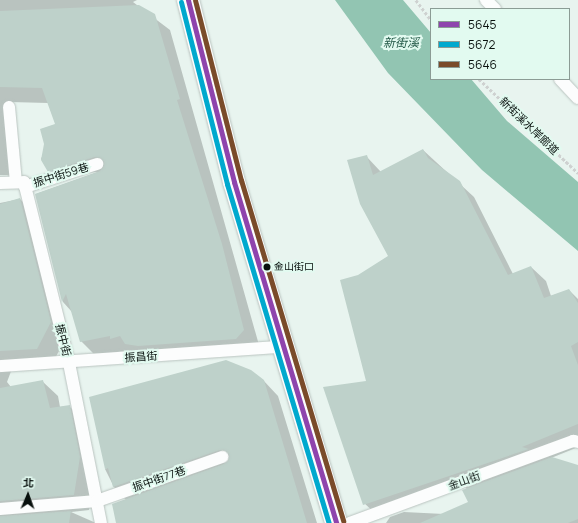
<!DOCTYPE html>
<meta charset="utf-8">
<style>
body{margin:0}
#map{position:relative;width:578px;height:523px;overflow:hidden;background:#e8f4ef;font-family:Manrope,"Noto Sans TC",sans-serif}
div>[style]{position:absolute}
.water>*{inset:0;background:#92c5b2}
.shadow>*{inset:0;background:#0003}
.building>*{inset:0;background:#bed1ca}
.path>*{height:2.5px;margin-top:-1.25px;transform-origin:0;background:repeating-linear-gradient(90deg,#ced1d0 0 3px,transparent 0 5px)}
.roads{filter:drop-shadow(0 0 1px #bac4c0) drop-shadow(0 0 1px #bac4c0)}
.service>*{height:12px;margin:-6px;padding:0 6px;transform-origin:6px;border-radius:6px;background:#fcfdfd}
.secondary>*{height:22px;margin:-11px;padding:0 11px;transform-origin:11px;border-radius:11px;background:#fcfdfd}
.bus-1>*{height:5px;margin:-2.5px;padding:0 2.5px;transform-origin:2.5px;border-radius:2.5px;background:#8e44ad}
.bus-2>*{height:5px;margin:-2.5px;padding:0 2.5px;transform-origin:2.5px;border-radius:2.5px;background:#00a9ce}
.bus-3>*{height:5px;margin:-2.5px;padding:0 2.5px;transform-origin:2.5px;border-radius:2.5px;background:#7a4b2a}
.dots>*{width:11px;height:11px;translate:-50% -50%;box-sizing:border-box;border:2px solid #e2faf0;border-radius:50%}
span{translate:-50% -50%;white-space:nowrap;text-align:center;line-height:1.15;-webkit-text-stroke:4px #e2faf0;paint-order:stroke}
.bus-label{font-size:10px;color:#08100d}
.left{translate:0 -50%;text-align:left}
.street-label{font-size:11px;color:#08100d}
.water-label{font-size:12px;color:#245a48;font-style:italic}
.legend{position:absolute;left:430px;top:8px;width:140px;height:72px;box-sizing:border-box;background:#e2faf0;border:1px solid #8b9c95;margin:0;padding:5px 7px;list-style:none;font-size:12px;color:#08100d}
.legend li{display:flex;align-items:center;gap:8px;height:20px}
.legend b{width:20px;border:1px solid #8b9c95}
.north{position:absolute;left:8px;top:475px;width:40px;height:40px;-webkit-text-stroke:3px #e2faf0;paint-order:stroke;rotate:2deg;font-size:11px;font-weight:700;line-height:16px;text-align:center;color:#08100d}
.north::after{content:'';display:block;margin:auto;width:14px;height:18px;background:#08100d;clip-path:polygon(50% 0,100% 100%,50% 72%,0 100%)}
</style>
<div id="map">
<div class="water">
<i style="clip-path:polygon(335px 0,403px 0,431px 33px,431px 79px,471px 79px,507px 121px,578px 182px,578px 251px,482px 170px,388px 73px)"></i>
</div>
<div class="shadow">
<i style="clip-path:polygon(0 0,137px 0,133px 2px,170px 30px,259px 345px,123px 351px,96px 356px,81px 341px,72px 312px,63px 302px,36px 194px,98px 172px,55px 174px,41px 159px,56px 124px,48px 103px,10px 102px,17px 175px,0 175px)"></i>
<i style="clip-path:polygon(423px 150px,474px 197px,513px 274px,531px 267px,546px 281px,551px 296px,569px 290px,578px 299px,578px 447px,551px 458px,578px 466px,578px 523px,386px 523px,390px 517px,404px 512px,444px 514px,469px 503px,466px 487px,378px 516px,363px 502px,368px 382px,358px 276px,389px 256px,366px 156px,381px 172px)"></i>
<i style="clip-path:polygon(20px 199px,35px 214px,66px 338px,52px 364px,13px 366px,7px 382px,11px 387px,42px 381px,58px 396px,60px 407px,69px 406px,84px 421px,95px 472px,89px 510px,71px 512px,96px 523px,0 523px,0 203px)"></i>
<i style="clip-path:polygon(263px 380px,278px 396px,317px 523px,117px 523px,126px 500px,114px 487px,105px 469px)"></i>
</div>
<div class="building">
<i style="clip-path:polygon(139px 5px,155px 14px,180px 99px,177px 100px,222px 244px,244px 330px,236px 339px,138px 346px,125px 344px,120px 336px,110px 339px,110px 336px,80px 342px,66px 294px,62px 302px,35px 194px,100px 171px,104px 162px,95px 157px,48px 172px,41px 160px,44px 144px,40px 129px,55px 124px,42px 88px,0 87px,0 11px)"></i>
<i style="clip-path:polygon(423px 149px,428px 158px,460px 181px,508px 275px,531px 266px,544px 298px,569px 289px,578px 303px,578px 342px,571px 346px,578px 365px,578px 424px,522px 447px,529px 449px,363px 505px,323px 387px,366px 381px,340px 280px,358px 275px,388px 256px,360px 204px,347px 160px,367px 155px,373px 175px)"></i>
<i style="clip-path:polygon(20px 198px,51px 322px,37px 349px,0 351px,0 204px)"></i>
<i style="clip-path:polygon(226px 360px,251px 370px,264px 380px,307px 523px,116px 523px,112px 504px,224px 464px,229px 455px,220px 450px,113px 487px,108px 468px,105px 469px,89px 397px)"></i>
<i style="clip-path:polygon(43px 380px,50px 408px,70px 405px,80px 457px,74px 495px,0 501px,0 388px)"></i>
<i style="clip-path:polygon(552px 457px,578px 465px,578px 519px,568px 523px,420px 523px,468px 502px,462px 490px)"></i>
<i style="clip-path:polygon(71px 511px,69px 523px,0 523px,0 516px)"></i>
</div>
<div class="path">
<i style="left:416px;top:0;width:25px;rotate:53deg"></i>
<i style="left:479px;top:79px;width:137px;rotate:43.5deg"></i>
</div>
<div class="roads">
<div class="service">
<i style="left:486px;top:0;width:13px;rotate:45deg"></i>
<i style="left:560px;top:79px;width:26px;rotate:47deg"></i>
<i style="left:9px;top:107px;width:75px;rotate:84.7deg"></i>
<i style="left:0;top:183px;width:24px;rotate:-2deg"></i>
<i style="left:24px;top:182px;width:187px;rotate:76deg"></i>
<i style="left:69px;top:363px;width:163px;rotate:78.7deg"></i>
<i style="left:25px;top:187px;width:76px;rotate:-17.7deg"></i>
<i style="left:0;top:366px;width:283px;rotate:-3.9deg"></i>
<i style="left:0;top:509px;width:97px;rotate:-4.7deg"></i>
<i style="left:97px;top:501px;width:133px;rotate:-19.4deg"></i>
<i style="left:350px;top:523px;width:238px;rotate:-20.2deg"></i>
<i style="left:573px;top:441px;width:5px;rotate:11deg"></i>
</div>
<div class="secondary">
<i style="left:188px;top:0;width:188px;rotate:75.8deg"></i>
<i style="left:234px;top:182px;width:356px;rotate:73.3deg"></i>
</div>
</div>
<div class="bus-1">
<i style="left:188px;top:0;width:188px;rotate:75.8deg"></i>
<i style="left:234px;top:182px;width:356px;rotate:73.3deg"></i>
</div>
<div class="bus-2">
<i style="left:181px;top:2px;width:188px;rotate:75.8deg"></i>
<i style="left:227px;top:184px;width:354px;rotate:73.3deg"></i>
</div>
<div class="bus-3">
<i style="left:195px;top:0;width:186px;rotate:75.7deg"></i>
<i style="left:241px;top:180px;width:356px;rotate:73.3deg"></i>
</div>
<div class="dots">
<i style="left:267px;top:267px;background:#08100d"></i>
</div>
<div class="bus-label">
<span class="left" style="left:274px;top:267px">金山街口</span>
</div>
<div class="street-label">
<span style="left:529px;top:126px;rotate:44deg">新街溪水岸廊道</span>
<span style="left:61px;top:175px;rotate:-17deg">振中街59巷</span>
<span style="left:63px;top:340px;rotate:76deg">振中街</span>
<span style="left:141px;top:357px;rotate:-4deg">振昌街</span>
<span style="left:159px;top:479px;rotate:-19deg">振中街77巷</span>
<span style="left:464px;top:481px;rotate:-20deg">金山街</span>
</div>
<div class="water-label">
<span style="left:401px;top:43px">新街溪</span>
</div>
<ul class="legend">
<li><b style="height:5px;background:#8e44ad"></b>5645</li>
<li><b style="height:5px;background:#00a9ce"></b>5672</li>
<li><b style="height:5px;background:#7a4b2a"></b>5646</li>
</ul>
<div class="north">北</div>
</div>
